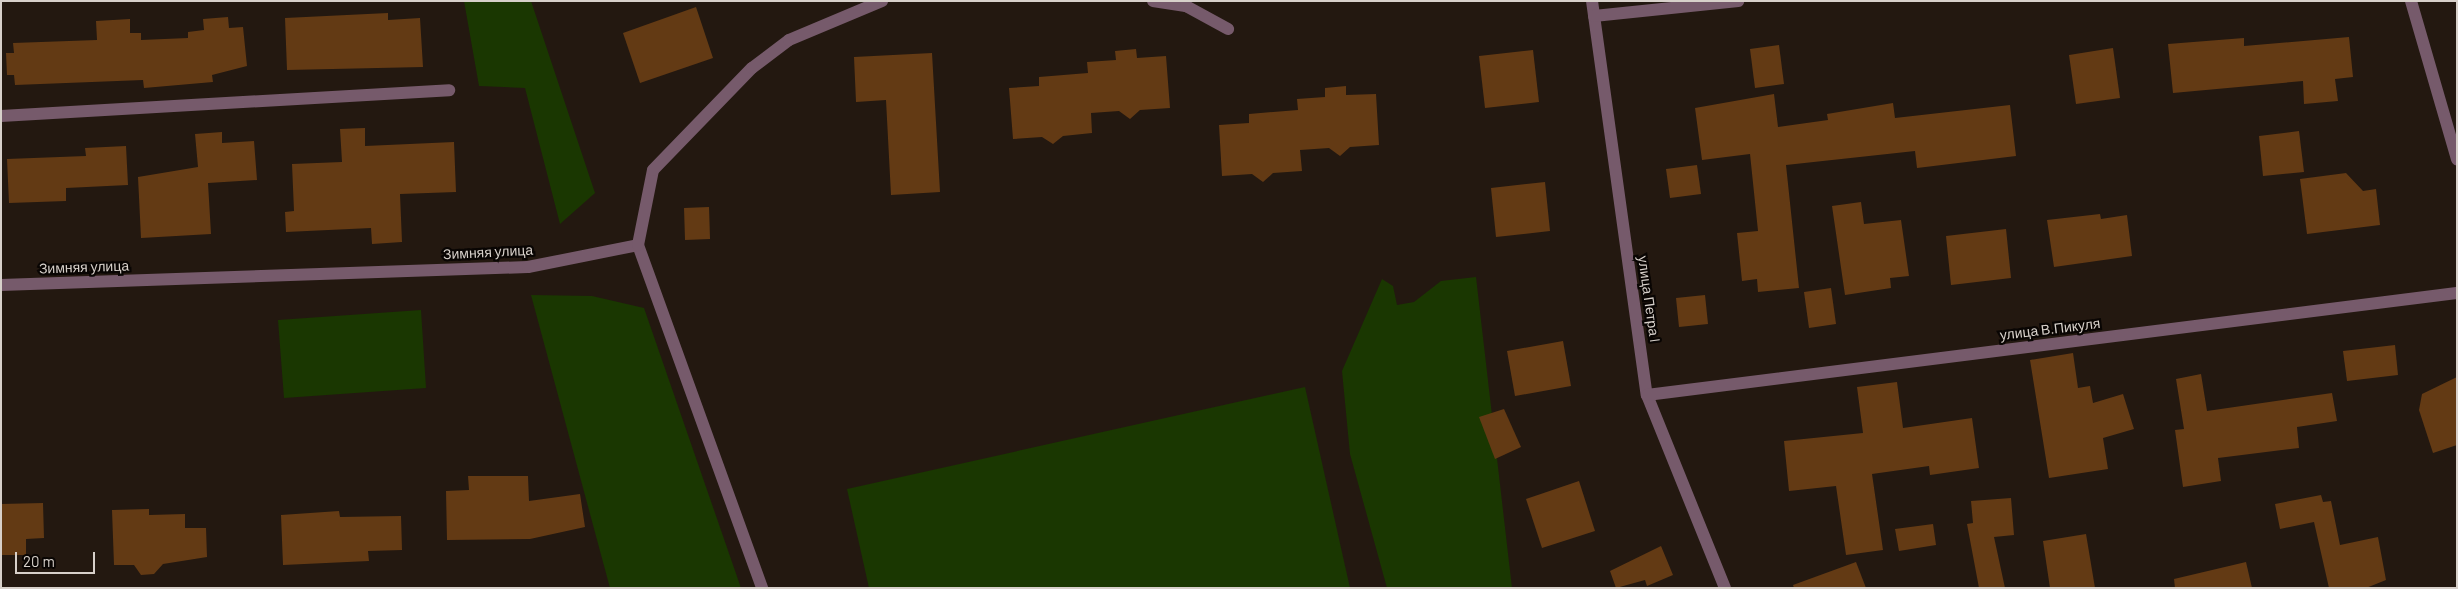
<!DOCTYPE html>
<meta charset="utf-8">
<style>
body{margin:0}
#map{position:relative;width:2458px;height:589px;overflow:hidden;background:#231810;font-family:Barlow,sans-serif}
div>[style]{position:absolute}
.green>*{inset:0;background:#1a3701}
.building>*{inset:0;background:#633a14}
.minor>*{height:12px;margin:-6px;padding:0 6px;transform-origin:6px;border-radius:6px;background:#765a6b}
span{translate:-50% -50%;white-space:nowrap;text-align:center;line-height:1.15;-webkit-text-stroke:4.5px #090503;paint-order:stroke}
.street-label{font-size:14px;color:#d7d0ca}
.frame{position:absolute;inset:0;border:2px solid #d7d0ca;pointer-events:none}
.scale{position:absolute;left:15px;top:552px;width:80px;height:22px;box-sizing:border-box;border:2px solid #d7d0ca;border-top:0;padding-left:6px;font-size:15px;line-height:18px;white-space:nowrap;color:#d7d0ca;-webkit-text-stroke:4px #090503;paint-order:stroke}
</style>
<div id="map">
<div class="green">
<i style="clip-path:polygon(464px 1px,531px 1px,595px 193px,560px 224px,525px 88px,479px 86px)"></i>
<i style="clip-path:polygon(1476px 277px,1512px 588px,1387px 588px,1350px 454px,1342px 371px,1382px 279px,1393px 286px,1397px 305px,1414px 302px,1441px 281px)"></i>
<i style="clip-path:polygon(531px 295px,592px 296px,644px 308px,741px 588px,610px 588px)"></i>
<i style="clip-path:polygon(421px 310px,426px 388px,284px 398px,278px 320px)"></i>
<i style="clip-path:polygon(1305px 387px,1350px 588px,869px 588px,847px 489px)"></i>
</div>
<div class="building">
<i style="clip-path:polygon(696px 7px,713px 58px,640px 83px,623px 33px)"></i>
<i style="clip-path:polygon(388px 13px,388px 20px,420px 18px,423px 67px,287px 70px,285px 18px)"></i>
<i style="clip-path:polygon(228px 17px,229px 28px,243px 27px,247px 66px,212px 75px,213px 82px,144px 88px,143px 80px,15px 85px,14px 75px,7px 75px,6px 53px,14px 53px,13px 43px,97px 40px,96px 21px,130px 19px,130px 33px,141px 33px,141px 40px,188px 38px,188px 32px,204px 30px,203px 19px)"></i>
<i style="clip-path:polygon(2349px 37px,2353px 77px,2335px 79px,2338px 101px,2304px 104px,2303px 81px,2173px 93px,2168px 44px,2244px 38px,2244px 46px)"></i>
<i style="clip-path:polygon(1779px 45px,1784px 84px,1755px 88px,1750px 49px)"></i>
<i style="clip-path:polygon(2113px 48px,2120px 98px,2076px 104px,2069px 55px)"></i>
<i style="clip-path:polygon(1136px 49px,1137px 58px,1166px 56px,1170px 108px,1140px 110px,1130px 119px,1119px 111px,1091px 113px,1092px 133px,1063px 136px,1053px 144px,1042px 137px,1013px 139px,1009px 88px,1039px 86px,1039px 77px,1088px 73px,1087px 62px,1116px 60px,1115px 51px)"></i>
<i style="clip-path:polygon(1533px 50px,1539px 102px,1485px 108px,1479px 56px)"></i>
<i style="clip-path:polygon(932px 53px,940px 192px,891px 195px,886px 100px,856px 102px,854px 57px)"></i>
<i style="clip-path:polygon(1346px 86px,1346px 95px,1376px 94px,1379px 145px,1350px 147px,1340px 156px,1329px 148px,1300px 150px,1302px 171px,1273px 173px,1263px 182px,1252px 174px,1222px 176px,1219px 125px,1249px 123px,1249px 114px,1298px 110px,1297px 99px,1325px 97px,1325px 88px)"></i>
<i style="clip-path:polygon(1774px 94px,1778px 127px,1828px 120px,1827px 114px,1893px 103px,1895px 118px,2010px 105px,2016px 156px,1917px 168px,1915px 151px,1786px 165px,1799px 288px,1758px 292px,1757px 279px,1742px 281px,1737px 233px,1758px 231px,1750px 154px,1702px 160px,1695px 108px)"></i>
<i style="clip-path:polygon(365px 128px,365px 146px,454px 142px,456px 192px,400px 194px,402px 242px,372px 244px,371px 228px,286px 232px,285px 212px,294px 211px,292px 164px,342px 162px,340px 129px)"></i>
<i style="clip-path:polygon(2299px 131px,2304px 172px,2263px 176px,2259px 136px)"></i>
<i style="clip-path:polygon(222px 132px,222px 143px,254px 141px,257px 180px,208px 183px,211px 234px,141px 238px,138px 177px,198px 167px,195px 134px)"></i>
<i style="clip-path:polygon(126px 146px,128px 185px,66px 188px,66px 201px,9px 203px,7px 159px,86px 156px,85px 148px)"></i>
<i style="clip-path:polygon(1697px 165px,1701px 194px,1670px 198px,1666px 169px)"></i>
<i style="clip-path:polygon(2346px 173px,2363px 191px,2376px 189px,2380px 225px,2307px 234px,2300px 179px)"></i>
<i style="clip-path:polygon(1545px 182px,1550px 231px,1496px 237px,1491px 188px)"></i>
<i style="clip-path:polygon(1861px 202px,1864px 224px,1901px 220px,1909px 276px,1890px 278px,1891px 288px,1845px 295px,1832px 206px)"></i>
<i style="clip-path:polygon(709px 207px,710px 239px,685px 240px,684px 208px)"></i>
<i style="clip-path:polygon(2100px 214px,2101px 219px,2127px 215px,2132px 256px,2054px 267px,2047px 220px)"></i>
<i style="clip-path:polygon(2006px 229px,2011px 278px,1951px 285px,1946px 236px)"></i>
<i style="clip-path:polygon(1831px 288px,1836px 324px,1809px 328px,1804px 292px)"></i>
<i style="clip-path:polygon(1705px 295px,1708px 324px,1679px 327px,1676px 298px)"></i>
<i style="clip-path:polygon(1563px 341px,1571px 386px,1515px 396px,1507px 351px)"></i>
<i style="clip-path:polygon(2395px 345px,2398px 375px,2347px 381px,2343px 351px)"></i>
<i style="clip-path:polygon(2073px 353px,2078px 388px,2090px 386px,2093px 403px,2123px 394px,2134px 429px,2103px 438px,2108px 469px,2049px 478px,2030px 360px)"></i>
<i style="clip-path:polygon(2201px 374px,2207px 411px,2332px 393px,2337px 421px,2297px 427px,2299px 448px,2218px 458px,2221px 481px,2183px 487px,2175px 430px,2184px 429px,2176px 379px)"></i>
<i style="clip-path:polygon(2457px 377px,2457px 445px,2433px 453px,2419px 410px,2422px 394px)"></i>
<i style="clip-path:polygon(1897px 382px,1903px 428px,1972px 418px,1979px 468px,1930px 475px,1929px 466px,1872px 474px,1883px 550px,1846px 555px,1836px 486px,1789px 491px,1784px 441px,1863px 433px,1857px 387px)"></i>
<i style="clip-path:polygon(1504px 409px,1521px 447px,1495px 459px,1479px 417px)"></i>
<i style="clip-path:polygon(468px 476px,528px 476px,529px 501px,580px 494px,585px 527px,530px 539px,447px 540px,446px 491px,469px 490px)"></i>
<i style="clip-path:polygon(1579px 481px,1595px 531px,1542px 548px,1526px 499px)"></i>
<i style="clip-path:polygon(2321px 495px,2323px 502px,2331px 501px,2340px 545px,2378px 537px,2386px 580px,2366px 588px,2329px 588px,2314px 522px,2280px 529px,2275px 504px)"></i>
<i style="clip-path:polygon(2011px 498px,2014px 535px,1994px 537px,2005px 588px,1979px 588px,1967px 524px,1973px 523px,1971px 501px)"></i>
<i style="clip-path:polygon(43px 503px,44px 538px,26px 539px,26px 555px,1px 555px,1px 504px)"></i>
<i style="clip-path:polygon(149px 509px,149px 515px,185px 514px,185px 528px,206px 528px,207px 557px,163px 564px,154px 574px,141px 575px,134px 565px,114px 565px,112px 510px)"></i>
<i style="clip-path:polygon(339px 511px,340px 517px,401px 516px,402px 550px,368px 551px,369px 561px,283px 565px,281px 515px)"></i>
<i style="clip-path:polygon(1933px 524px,1936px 545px,1899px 551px,1895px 529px)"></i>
<i style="clip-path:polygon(2086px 534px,2095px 588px,2050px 588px,2043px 541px)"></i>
<i style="clip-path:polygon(1661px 546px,1673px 575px,1647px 586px,1645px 580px,1616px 588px,1610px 571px)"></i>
<i style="clip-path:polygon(1856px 562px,1866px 588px,1794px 588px,1793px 585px)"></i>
<i style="clip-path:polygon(2246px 562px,2252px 588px,2175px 588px,2174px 579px)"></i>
</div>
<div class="minor">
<i style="left:1153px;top:1px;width:33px;rotate:9deg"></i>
<i style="left:1186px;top:6px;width:48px;rotate:28.7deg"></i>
<i style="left:1592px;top:1px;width:398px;rotate:82.1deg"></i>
<i style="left:1647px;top:395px;width:208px;rotate:68deg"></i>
<i style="left:2411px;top:1px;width:165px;rotate:73.8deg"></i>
<i style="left:1594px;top:16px;width:145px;rotate:-5.9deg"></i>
<i style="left:1px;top:116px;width:449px;rotate:-3.3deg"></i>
<i style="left:638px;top:245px;width:365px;rotate:70.1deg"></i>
<i style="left:1px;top:285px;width:527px;rotate:-1.96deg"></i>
<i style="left:528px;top:267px;width:112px;rotate:-11.3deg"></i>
<i style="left:638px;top:245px;width:76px;rotate:-78.7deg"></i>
<i style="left:653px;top:170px;width:142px;rotate:-45.9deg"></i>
<i style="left:752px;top:68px;width:46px;rotate:-37.1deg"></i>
<i style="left:789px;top:40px;width:101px;rotate:-22.8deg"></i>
<i style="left:1647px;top:395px;width:816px;rotate:-7.18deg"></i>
</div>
<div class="street-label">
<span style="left:488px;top:252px;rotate:-3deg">Зимняя улица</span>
<span style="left:84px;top:267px;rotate:-2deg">Зимняя улица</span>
<span style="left:1649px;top:299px;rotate:82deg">улица Петра I</span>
<span style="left:2050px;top:329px;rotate:-7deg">улица В.Пикуля</span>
</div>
<div class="frame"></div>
<div class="scale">20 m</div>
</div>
